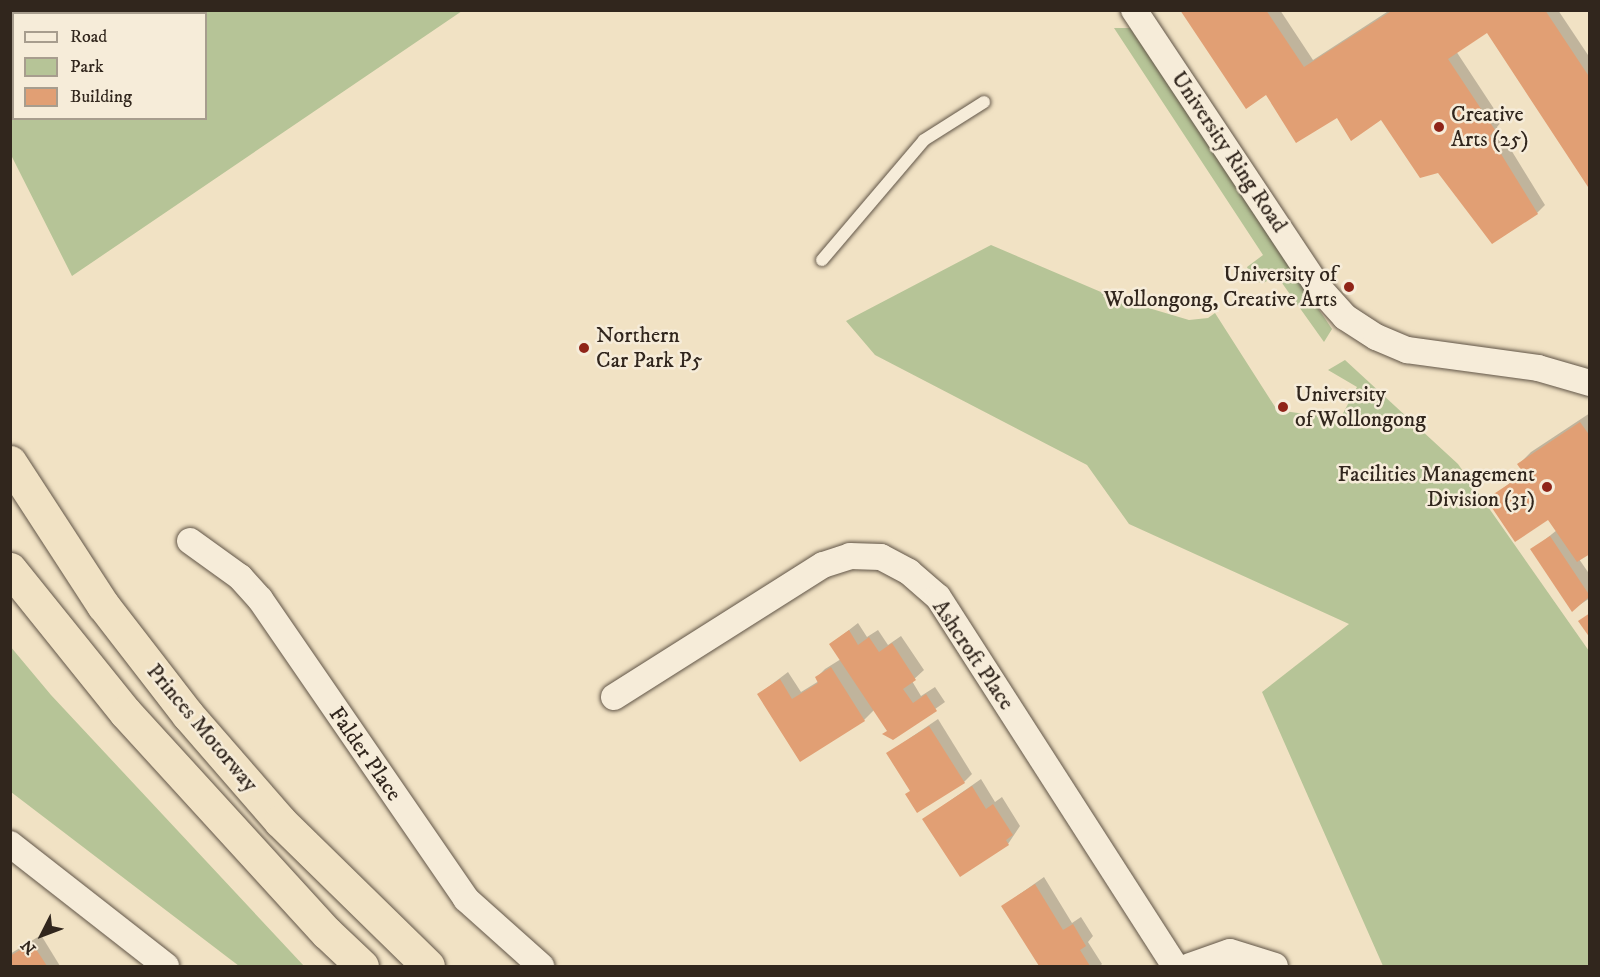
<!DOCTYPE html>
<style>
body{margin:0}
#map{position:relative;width:1600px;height:977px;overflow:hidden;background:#f1e2c4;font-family:"IM FELL DW Pica",serif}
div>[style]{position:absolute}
.green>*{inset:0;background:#b6c497}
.shadow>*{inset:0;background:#0003}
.building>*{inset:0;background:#e19f74}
.roads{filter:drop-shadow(0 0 2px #615547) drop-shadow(0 0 2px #615547)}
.service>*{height:12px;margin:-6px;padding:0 6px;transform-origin:6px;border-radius:6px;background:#f6ecd9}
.minor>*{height:26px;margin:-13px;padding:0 13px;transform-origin:13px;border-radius:13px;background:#f6ecd9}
.motorway>*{height:33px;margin:-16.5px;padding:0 16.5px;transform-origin:16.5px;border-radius:16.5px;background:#f1e2c4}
.dots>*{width:16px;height:16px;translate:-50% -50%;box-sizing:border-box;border:3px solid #f6ecd9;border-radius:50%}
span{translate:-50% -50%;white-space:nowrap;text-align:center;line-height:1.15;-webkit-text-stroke:5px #f6ecd9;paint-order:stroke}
.poi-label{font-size:22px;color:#31261d}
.left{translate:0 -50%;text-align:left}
.right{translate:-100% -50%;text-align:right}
.street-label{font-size:22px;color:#31261d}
.frame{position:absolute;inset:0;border:12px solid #31261d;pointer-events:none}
.legend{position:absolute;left:12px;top:12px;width:195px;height:108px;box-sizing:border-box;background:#f6ecd9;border:2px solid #a79d8e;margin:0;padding:8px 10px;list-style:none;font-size:18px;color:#31261d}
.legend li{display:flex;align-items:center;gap:12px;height:30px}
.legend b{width:30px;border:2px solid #a79d8e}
.north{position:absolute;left:12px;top:905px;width:60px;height:60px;-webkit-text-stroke:4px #f6ecd9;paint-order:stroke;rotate:228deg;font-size:16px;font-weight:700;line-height:24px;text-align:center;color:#31261d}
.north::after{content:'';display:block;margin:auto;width:21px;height:27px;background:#31261d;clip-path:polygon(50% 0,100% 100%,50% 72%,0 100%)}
</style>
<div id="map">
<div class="green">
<i style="clip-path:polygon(evenodd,11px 10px,462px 10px,462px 11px,72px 276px,11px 155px,11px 10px,14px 14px,206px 14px,206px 118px,14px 118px,14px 14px)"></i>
<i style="clip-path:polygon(1114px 28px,1130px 28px,1332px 329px,1324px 342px,1277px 276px,1263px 283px,1252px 281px,1247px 267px,1263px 255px)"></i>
<i style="clip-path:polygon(991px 245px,1115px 298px,1189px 320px,1208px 318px,1215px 313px,1277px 410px,1340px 419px,1357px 387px,1328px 370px,1345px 360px,1458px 464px,1589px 651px,1589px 966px,1383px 966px,1262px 692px,1349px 624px,1129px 524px,1087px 465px,875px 355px,846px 321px)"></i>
<i style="clip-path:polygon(10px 646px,51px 695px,304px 966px,239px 966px,11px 792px)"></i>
</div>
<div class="shadow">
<i style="clip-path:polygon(1182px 10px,1280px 10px,1313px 60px,1390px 10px,1558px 10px,1590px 58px,1590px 187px,1487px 31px,1456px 51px,1502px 121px,1497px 127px,1545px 205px,1537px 213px,1438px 171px,1381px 118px,1266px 93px)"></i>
<i style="clip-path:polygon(1590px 413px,1590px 552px,1579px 559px,1590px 575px,1590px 598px,1572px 610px,1532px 550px,1557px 530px,1548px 518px,1488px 500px,1524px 472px,1519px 464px,1531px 452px)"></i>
<i style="clip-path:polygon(858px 623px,867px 637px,878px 630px,888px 645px,901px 636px,924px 670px,912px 681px,921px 696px,935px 687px,945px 702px,893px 739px,874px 710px,864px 720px,759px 694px,788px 672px,801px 692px,819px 681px,817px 677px,825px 669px,841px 659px,831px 644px)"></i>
<i style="clip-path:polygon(938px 719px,972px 774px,964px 782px,888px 753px)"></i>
<i style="clip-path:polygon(981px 779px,995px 802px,1002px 797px,1020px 826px,1008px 844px,960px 875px,924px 819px)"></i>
<i style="clip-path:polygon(1044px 877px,1072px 923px,1081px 917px,1093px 936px,1088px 942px,1102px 964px,1100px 966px,1041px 966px,1003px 906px)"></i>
<i style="clip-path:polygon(41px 935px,60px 966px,10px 966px,10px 954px)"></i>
</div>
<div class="building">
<i style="clip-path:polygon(1180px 10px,1266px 10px,1304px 67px,1393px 10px,1545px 10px,1590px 78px,1590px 190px,1487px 33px,1448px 59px,1495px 130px,1490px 136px,1538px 214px,1492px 244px,1438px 173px,1420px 178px,1381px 120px,1351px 141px,1337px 118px,1296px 143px,1266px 95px,1246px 109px)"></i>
<i style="clip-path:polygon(1580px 422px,1590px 436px,1590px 554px,1577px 562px,1548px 520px,1515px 542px,1486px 499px,1524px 474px,1517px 464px)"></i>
<i style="clip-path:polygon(1550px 536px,1590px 596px,1572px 612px,1530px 549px)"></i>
<i style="clip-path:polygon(1590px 613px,1590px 638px,1578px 621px)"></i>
<i style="clip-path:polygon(849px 630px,858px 645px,869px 637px,879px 652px,892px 643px,916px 680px,903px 689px,913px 703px,926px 694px,937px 711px,893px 740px,882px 734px,887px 731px,829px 644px)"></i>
<i style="clip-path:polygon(831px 667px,865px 721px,800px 762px,757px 694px,780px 679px,792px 699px,818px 683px,815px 677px)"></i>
<i style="clip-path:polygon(929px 726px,965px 783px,917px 813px,905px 794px,910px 791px,886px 753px)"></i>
<i style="clip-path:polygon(972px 786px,986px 809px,993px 804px,1013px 835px,1006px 840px,1009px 845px,960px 877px,922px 819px)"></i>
<i style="clip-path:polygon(1035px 884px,1063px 930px,1073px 924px,1086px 946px,1080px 950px,1090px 966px,1039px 966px,1001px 906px)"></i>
<i style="clip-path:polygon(32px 943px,47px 966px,10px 966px,10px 956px)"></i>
</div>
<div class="roads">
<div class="service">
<i style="left:822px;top:260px;width:157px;rotate:-49.6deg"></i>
<i style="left:924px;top:140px;width:71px;rotate:-32.3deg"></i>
</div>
<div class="minor">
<i style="left:1134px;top:10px;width:334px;rotate:56.4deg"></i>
<i style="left:1319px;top:288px;width:39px;rotate:48deg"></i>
<i style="left:1345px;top:317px;width:37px;rotate:33deg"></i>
<i style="left:1376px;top:337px;width:34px;rotate:23deg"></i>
<i style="left:1407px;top:350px;width:132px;rotate:7.8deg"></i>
<i style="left:1538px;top:368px;width:54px;rotate:16.1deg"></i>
<i style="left:190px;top:541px;width:62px;rotate:35.8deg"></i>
<i style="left:240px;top:577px;width:30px;rotate:48deg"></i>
<i style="left:260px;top:599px;width:364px;rotate:55.5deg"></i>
<i style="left:466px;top:899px;width:101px;rotate:41.8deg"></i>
<i style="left:614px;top:697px;width:247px;rotate:-32.3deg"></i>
<i style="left:823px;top:565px;width:28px;rotate:-18deg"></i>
<i style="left:850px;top:556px;width:31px;rotate:2deg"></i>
<i style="left:881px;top:557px;width:32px;rotate:28deg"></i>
<i style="left:909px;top:572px;width:38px;rotate:41deg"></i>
<i style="left:938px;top:597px;width:439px;rotate:57.3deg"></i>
<i style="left:10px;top:844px;width:198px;rotate:38deg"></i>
<i style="left:1190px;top:966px;width:42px;rotate:-19.3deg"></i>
<i style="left:1230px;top:952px;width:47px;rotate:17.3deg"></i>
</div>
<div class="motorway">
<i style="left:10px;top:462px;width:171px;rotate:57deg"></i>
<i style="left:103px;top:605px;width:139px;rotate:52.3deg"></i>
<i style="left:188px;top:715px;width:140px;rotate:49deg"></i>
<i style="left:280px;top:821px;width:207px;rotate:44.4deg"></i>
<i style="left:10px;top:569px;width:184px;rotate:51.2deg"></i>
<i style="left:125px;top:712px;width:299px;rotate:47.6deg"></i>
<i style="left:327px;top:933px;width:48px;rotate:43.3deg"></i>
</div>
</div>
<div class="dots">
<i style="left:1439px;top:127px;background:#8f2418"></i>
<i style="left:1349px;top:287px;background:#8f2418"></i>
<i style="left:584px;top:348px;background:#8f2418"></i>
<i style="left:1283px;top:407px;background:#8f2418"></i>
<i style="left:1547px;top:487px;background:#8f2418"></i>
</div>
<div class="poi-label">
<span class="left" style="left:1451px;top:127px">Creative<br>Arts (25)</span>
<span class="right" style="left:1337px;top:287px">University of<br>Wollongong, Creative Arts</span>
<span class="left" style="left:596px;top:348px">Northern<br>Car Park P5</span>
<span class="left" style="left:1295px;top:407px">University<br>of Wollongong</span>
<span class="right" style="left:1535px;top:487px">Facilities Management<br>Division (31)</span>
</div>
<div class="street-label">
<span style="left:1229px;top:152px;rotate:56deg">University Ring Road</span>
<span style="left:973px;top:655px;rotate:56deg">Ashcroft Place</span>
<span style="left:202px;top:728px;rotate:50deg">Princes Motorway</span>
<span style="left:365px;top:754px;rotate:55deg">Falder Place</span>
</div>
<div class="frame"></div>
<ul class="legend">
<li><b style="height:8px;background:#f6ecd9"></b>Road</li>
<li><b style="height:16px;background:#b6c497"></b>Park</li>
<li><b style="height:16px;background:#e19f74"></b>Building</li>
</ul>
<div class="north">N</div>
</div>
